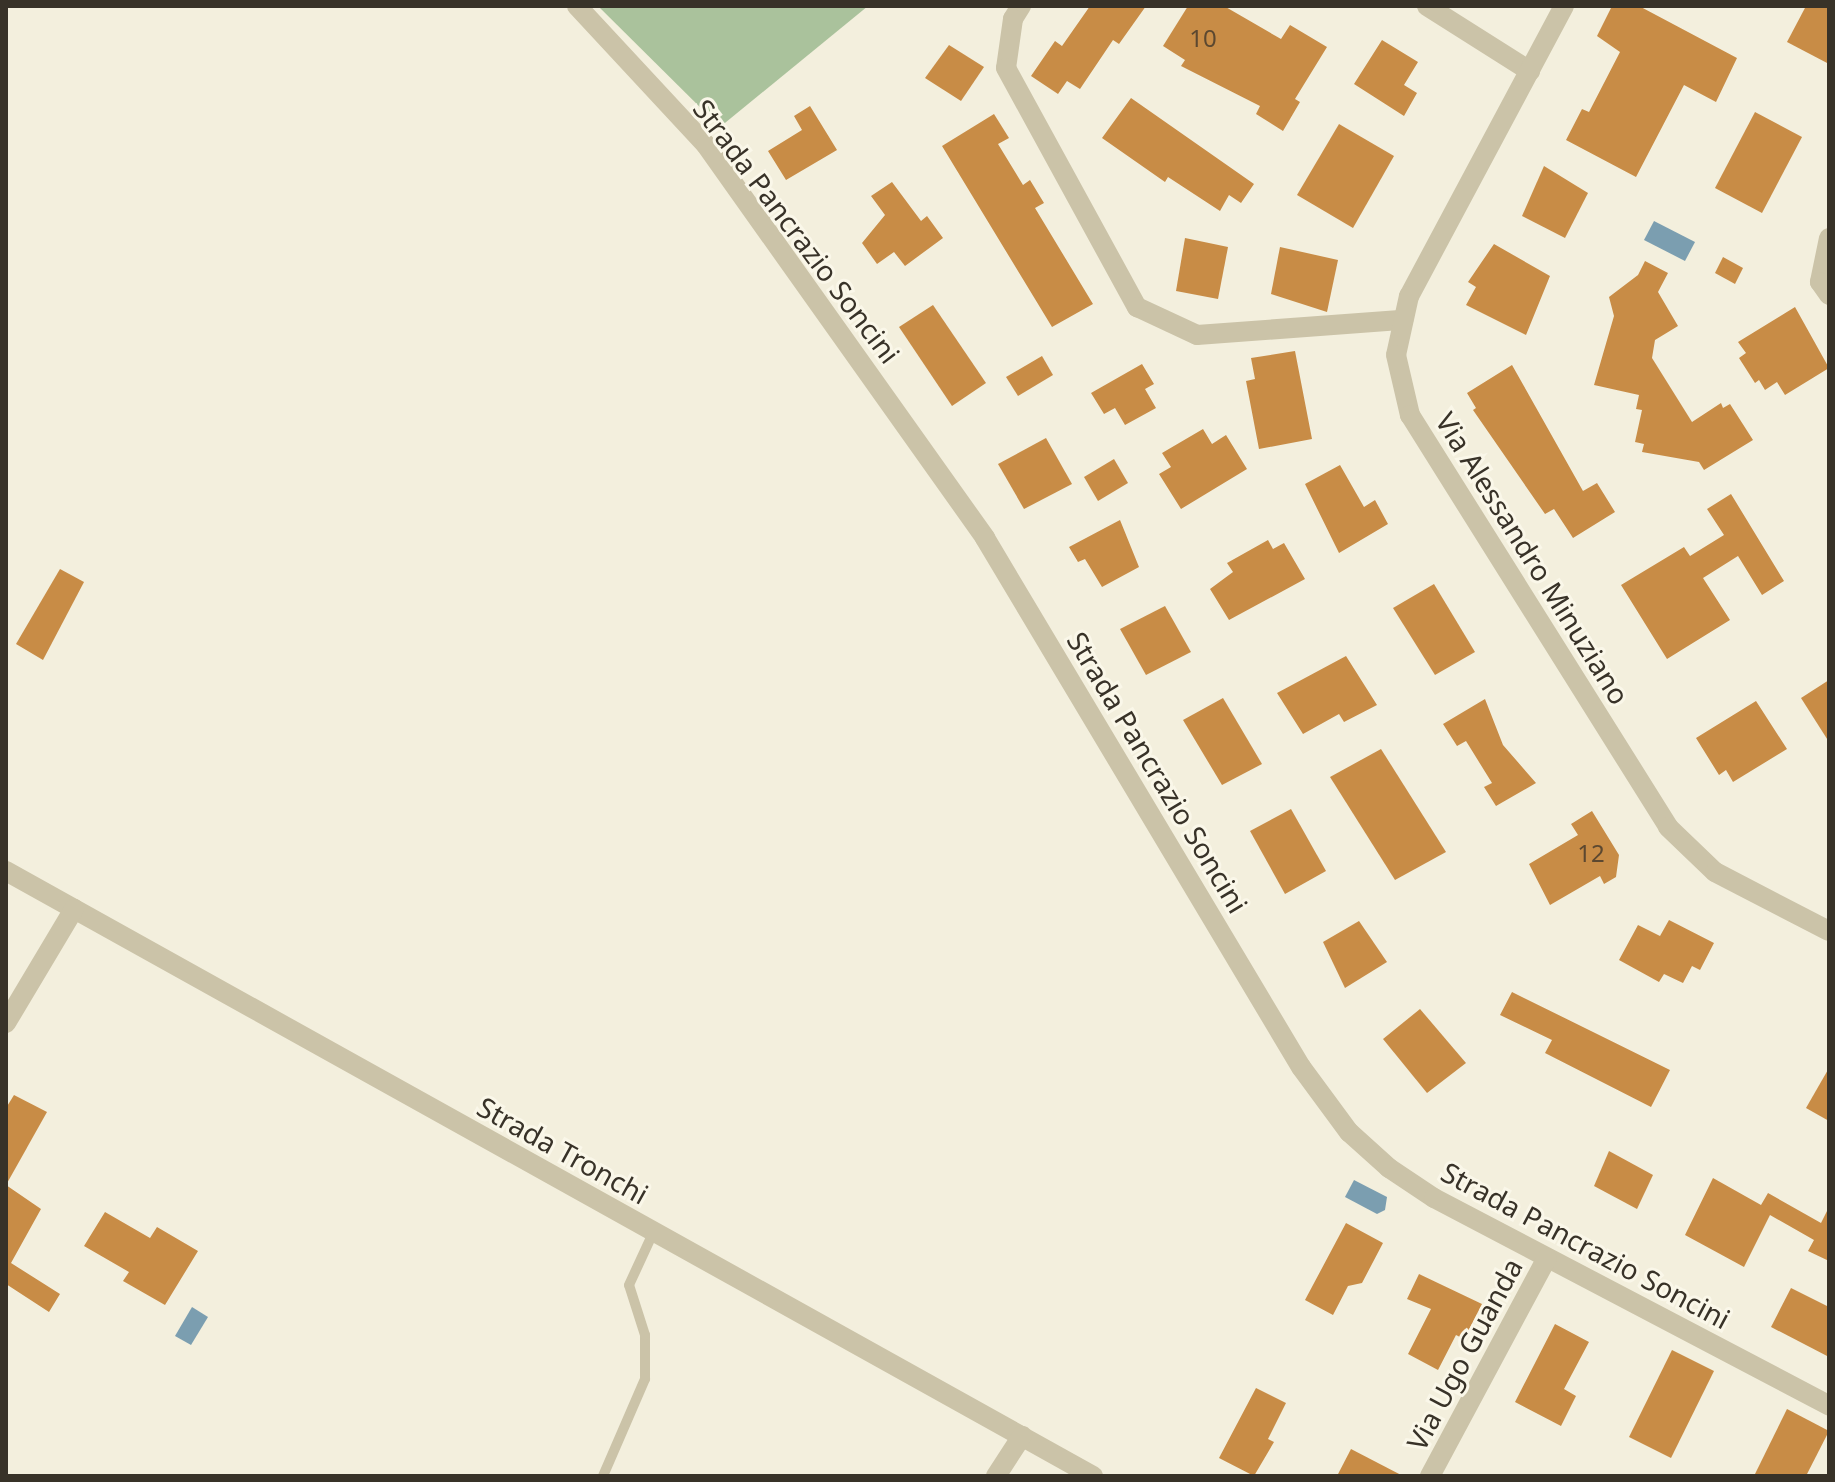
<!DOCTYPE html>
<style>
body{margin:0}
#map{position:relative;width:1835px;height:1482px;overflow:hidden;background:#f3efdd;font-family:"Noto Sans",sans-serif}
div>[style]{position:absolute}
.green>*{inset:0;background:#aac29c}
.water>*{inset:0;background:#7b9eb0}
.building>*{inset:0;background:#c88c46}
.lane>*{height:10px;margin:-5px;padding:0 5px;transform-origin:5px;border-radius:5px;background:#cbc3a8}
.street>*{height:20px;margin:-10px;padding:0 10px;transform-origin:10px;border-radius:10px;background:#cbc3a8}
span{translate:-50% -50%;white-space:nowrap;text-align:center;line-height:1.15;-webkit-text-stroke:6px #faf7e9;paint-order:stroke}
.number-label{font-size:24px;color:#5c4830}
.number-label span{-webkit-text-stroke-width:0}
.street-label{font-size:28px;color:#383228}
.frame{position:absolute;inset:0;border:8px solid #383228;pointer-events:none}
</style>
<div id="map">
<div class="green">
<i style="clip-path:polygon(598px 6px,868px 6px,720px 127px)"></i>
</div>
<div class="water">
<i style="clip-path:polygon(1654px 221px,1695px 242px,1685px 261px,1644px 240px)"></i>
<i style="clip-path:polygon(1354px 1180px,1387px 1197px,1385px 1210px,1377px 1214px,1345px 1197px)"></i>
<i style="clip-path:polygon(192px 1307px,208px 1317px,191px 1345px,175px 1336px)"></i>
</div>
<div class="building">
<i style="clip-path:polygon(1090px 6px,1146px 6px,1119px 44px,1113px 40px,1080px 89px,1067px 81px,1058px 94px,1031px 76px,1055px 41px,1062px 46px)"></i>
<i style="clip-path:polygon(1188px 6px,1224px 6px,1281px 39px,1290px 25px,1327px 47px,1295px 99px,1300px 102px,1283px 131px,1256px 114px,1260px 106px,1181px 66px,1185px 60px,1163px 46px)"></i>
<i style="clip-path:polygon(1612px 6px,1639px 6px,1737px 58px,1716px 102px,1684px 85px,1636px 177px,1566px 140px,1582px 109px,1589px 112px,1620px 52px,1597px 36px)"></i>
<i style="clip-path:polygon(1806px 6px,1829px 6px,1829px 64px,1787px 42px)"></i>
<i style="clip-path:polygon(1382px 40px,1418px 62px,1404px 85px,1417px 93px,1404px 116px,1354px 84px)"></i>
<i style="clip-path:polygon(949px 45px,984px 67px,961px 101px,925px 78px)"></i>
<i style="clip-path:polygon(1131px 98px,1254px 184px,1241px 203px,1229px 195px,1220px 211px,1168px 177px,1165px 182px,1102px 138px)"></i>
<i style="clip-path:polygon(810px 106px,837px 150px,786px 180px,768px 151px,802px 130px,794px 116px)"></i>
<i style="clip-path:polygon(1755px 112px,1802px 137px,1762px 213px,1715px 188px)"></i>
<i style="clip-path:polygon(994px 114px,1009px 138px,998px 144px,1023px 185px,1030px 180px,1044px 203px,1035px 208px,1093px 304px,1052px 327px,942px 146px)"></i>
<i style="clip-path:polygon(1339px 124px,1394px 156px,1353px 228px,1297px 195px)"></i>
<i style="clip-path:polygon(1544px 166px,1588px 193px,1565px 238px,1522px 216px)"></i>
<i style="clip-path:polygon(892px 182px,921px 221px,927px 216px,943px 238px,905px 266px,894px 252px,877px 264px,862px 243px,885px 215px,871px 196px)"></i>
<i style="clip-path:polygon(1185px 238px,1228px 247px,1218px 299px,1176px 291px)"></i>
<i style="clip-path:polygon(1494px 244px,1550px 276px,1526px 335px,1466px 305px,1476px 287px,1468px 282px)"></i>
<i style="clip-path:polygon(1280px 247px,1338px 260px,1327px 312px,1271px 294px)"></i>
<i style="clip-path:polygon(1723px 257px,1743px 268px,1735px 284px,1715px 273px)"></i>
<i style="clip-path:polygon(1645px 261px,1668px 273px,1658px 292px,1678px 326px,1655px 340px,1652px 358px,1692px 422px,1721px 403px,1723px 408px,1730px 404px,1753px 440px,1704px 470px,1699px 462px,1642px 452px,1644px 444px,1635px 442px,1642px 410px,1636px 409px,1639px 395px,1594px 385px,1614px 316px,1609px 297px,1638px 275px)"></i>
<i style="clip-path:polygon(933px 305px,986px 383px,952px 406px,899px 327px)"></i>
<i style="clip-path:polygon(1795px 307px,1829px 368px,1785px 395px,1777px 382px,1765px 390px,1759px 380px,1755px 383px,1739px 358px,1746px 353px,1738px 342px)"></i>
<i style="clip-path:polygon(1295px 351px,1312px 439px,1259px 449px,1246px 381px,1255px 379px,1251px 358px)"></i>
<i style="clip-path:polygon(1042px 356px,1053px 375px,1018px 396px,1006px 377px)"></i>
<i style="clip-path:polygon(1142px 364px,1154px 384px,1145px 389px,1156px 408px,1125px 425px,1115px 408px,1104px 414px,1091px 393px)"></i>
<i style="clip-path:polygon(1512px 365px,1583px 491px,1597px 483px,1615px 512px,1573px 538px,1554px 509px,1545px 514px,1473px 410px,1476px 408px,1467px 393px)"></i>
<i style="clip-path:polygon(1203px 429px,1212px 444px,1226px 435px,1247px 469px,1181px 509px,1159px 474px,1171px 467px,1162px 453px)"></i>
<i style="clip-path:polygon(1046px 438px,1072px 484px,1024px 509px,998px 464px)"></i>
<i style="clip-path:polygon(1114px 459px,1128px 483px,1098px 501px,1084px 477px)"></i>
<i style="clip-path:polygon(1340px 465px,1364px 507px,1375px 500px,1388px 524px,1339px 553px,1305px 484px)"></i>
<i style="clip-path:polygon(1731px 494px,1784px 581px,1762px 595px,1738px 556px,1703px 578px,1730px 620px,1667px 659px,1621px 585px,1684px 547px,1690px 556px,1724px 535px,1707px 509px)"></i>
<i style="clip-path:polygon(1120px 520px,1139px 567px,1102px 587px,1085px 559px,1078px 562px,1069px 547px)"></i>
<i style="clip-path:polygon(1268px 540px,1273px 549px,1284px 543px,1305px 579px,1229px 620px,1210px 589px,1233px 572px,1227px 563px)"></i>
<i style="clip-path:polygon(60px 569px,84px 582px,43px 660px,16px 644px)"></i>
<i style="clip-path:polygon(1434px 584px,1475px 652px,1435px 675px,1393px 608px)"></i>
<i style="clip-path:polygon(1165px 606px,1191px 652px,1146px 675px,1120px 629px)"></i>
<i style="clip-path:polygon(1346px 656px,1377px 705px,1344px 722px,1339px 714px,1303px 734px,1277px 693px)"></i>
<i style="clip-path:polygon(1829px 680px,1829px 742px,1801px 698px)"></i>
<i style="clip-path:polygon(1223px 698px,1262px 764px,1222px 785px,1183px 720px)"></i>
<i style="clip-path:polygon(1485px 699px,1503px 745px,1536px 783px,1496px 806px,1484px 787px,1492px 783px,1466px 741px,1457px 746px,1443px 724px)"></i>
<i style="clip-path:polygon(1756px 701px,1787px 749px,1733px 782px,1726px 770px,1719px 775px,1696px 738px)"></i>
<i style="clip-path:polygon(1381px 749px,1446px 852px,1395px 880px,1330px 777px)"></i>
<i style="clip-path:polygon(1291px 809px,1326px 871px,1285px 894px,1250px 831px)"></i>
<i style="clip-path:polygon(1592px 811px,1619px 855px,1616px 877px,1604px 884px,1600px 876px,1550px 905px,1529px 864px,1578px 835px,1571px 824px)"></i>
<i style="clip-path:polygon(1669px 920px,1714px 943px,1700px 970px,1692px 966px,1683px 983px,1664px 974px,1659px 982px,1619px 960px,1638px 925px,1660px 936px)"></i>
<i style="clip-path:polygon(1359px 921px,1387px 962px,1345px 988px,1323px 942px)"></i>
<i style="clip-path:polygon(1512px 992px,1670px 1070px,1651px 1107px,1545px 1053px,1552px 1040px,1500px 1015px)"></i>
<i style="clip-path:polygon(1420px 1009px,1466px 1063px,1427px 1093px,1383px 1039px)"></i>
<i style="clip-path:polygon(1829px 1068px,1829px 1121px,1806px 1108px)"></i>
<i style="clip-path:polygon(14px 1095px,47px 1112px,6px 1185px,6px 1108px)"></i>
<i style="clip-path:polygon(1609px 1151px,1653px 1175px,1637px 1209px,1594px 1186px)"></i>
<i style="clip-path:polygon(1713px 1178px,1761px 1205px,1768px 1193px,1821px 1223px,1829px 1207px,1829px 1261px,1808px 1251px,1814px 1240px,1770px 1215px,1744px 1267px,1685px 1235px)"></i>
<i style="clip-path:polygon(6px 1185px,41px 1209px,11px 1263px,60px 1294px,49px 1312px,6px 1284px)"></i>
<i style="clip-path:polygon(105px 1212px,150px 1238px,157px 1227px,198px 1251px,165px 1305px,123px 1281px,129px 1272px,84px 1246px)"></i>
<i style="clip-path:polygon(1346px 1223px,1383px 1243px,1362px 1283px,1348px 1286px,1333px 1315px,1305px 1300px)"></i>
<i style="clip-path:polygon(1419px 1274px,1482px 1304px,1464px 1339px,1456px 1335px,1438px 1370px,1408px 1354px,1431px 1309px,1407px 1299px)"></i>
<i style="clip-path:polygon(1791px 1288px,1829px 1307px,1829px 1357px,1771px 1327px)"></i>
<i style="clip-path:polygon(1555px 1324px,1589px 1342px,1564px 1389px,1576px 1396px,1561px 1426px,1515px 1402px)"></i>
<i style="clip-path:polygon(1672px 1350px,1714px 1371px,1671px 1458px,1629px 1437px)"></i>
<i style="clip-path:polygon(1256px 1388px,1286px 1403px,1268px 1439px,1274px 1442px,1254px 1476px,1219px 1458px)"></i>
<i style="clip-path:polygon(1787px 1409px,1829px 1431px,1806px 1476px,1754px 1476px)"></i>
<i style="clip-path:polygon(1351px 1449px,1403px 1476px,1337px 1476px)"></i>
</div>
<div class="lane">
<i style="left:603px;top:1476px;width:106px;rotate:-66.6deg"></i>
<i style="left:645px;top:1379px;width:44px;rotate:-90deg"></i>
<i style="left:645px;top:1335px;width:52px;rotate:-107.7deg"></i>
<i style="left:629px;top:1285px;width:57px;rotate:-65.2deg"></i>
</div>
<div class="street">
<i style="left:577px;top:6px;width:190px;rotate:47.1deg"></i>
<i style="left:706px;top:145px;width:482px;rotate:54.6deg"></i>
<i style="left:985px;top:538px;width:616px;rotate:59.15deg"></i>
<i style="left:1301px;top:1067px;width:81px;rotate:53.6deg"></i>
<i style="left:1349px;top:1132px;width:54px;rotate:42deg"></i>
<i style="left:1389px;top:1168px;width:54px;rotate:33.7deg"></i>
<i style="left:1434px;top:1198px;width:446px;rotate:27.7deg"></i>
<i style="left:1021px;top:6px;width:15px;rotate:122deg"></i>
<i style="left:1013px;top:19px;width:49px;rotate:98.1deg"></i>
<i style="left:1006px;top:68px;width:273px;rotate:61.3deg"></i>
<i style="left:1137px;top:307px;width:66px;rotate:25deg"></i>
<i style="left:1197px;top:335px;width:207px;rotate:-4.2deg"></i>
<i style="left:1427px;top:6px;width:122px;rotate:32.3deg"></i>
<i style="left:1564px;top:6px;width:329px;rotate:118.1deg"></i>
<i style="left:1409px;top:296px;width:60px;rotate:102.4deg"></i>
<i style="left:1396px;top:355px;width:62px;rotate:76.9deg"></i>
<i style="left:1410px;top:415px;width:486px;rotate:57.9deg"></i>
<i style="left:1668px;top:827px;width:65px;rotate:43.8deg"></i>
<i style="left:1715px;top:872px;width:128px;rotate:27.4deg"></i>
<i style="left:1829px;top:238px;width:45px;rotate:101.6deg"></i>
<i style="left:1820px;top:282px;width:16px;rotate:55deg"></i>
<i style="left:6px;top:871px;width:1244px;rotate:29.1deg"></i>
<i style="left:6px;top:1023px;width:133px;rotate:-59.2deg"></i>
<i style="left:996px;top:1476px;width:48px;rotate:-57deg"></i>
<i style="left:1430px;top:1476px;width:247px;rotate:-61.8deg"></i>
</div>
<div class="number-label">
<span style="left:1203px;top:38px">10</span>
<span style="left:1591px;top:853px">12</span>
</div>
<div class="street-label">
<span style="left:797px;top:231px;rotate:53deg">Strada Pancrazio Soncini</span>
<span style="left:1533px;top:558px;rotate:58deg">Via Alessandro Minuziano</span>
<span style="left:1158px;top:772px;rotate:59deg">Strada Pancrazio Soncini</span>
<span style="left:563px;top:1150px;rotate:29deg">Strada Tronchi</span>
<span style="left:1586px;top:1245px;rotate:28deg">Strada Pancrazio Soncini</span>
<span style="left:1464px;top:1354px;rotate:-62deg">Via Ugo Guanda</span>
</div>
<div class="frame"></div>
</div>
